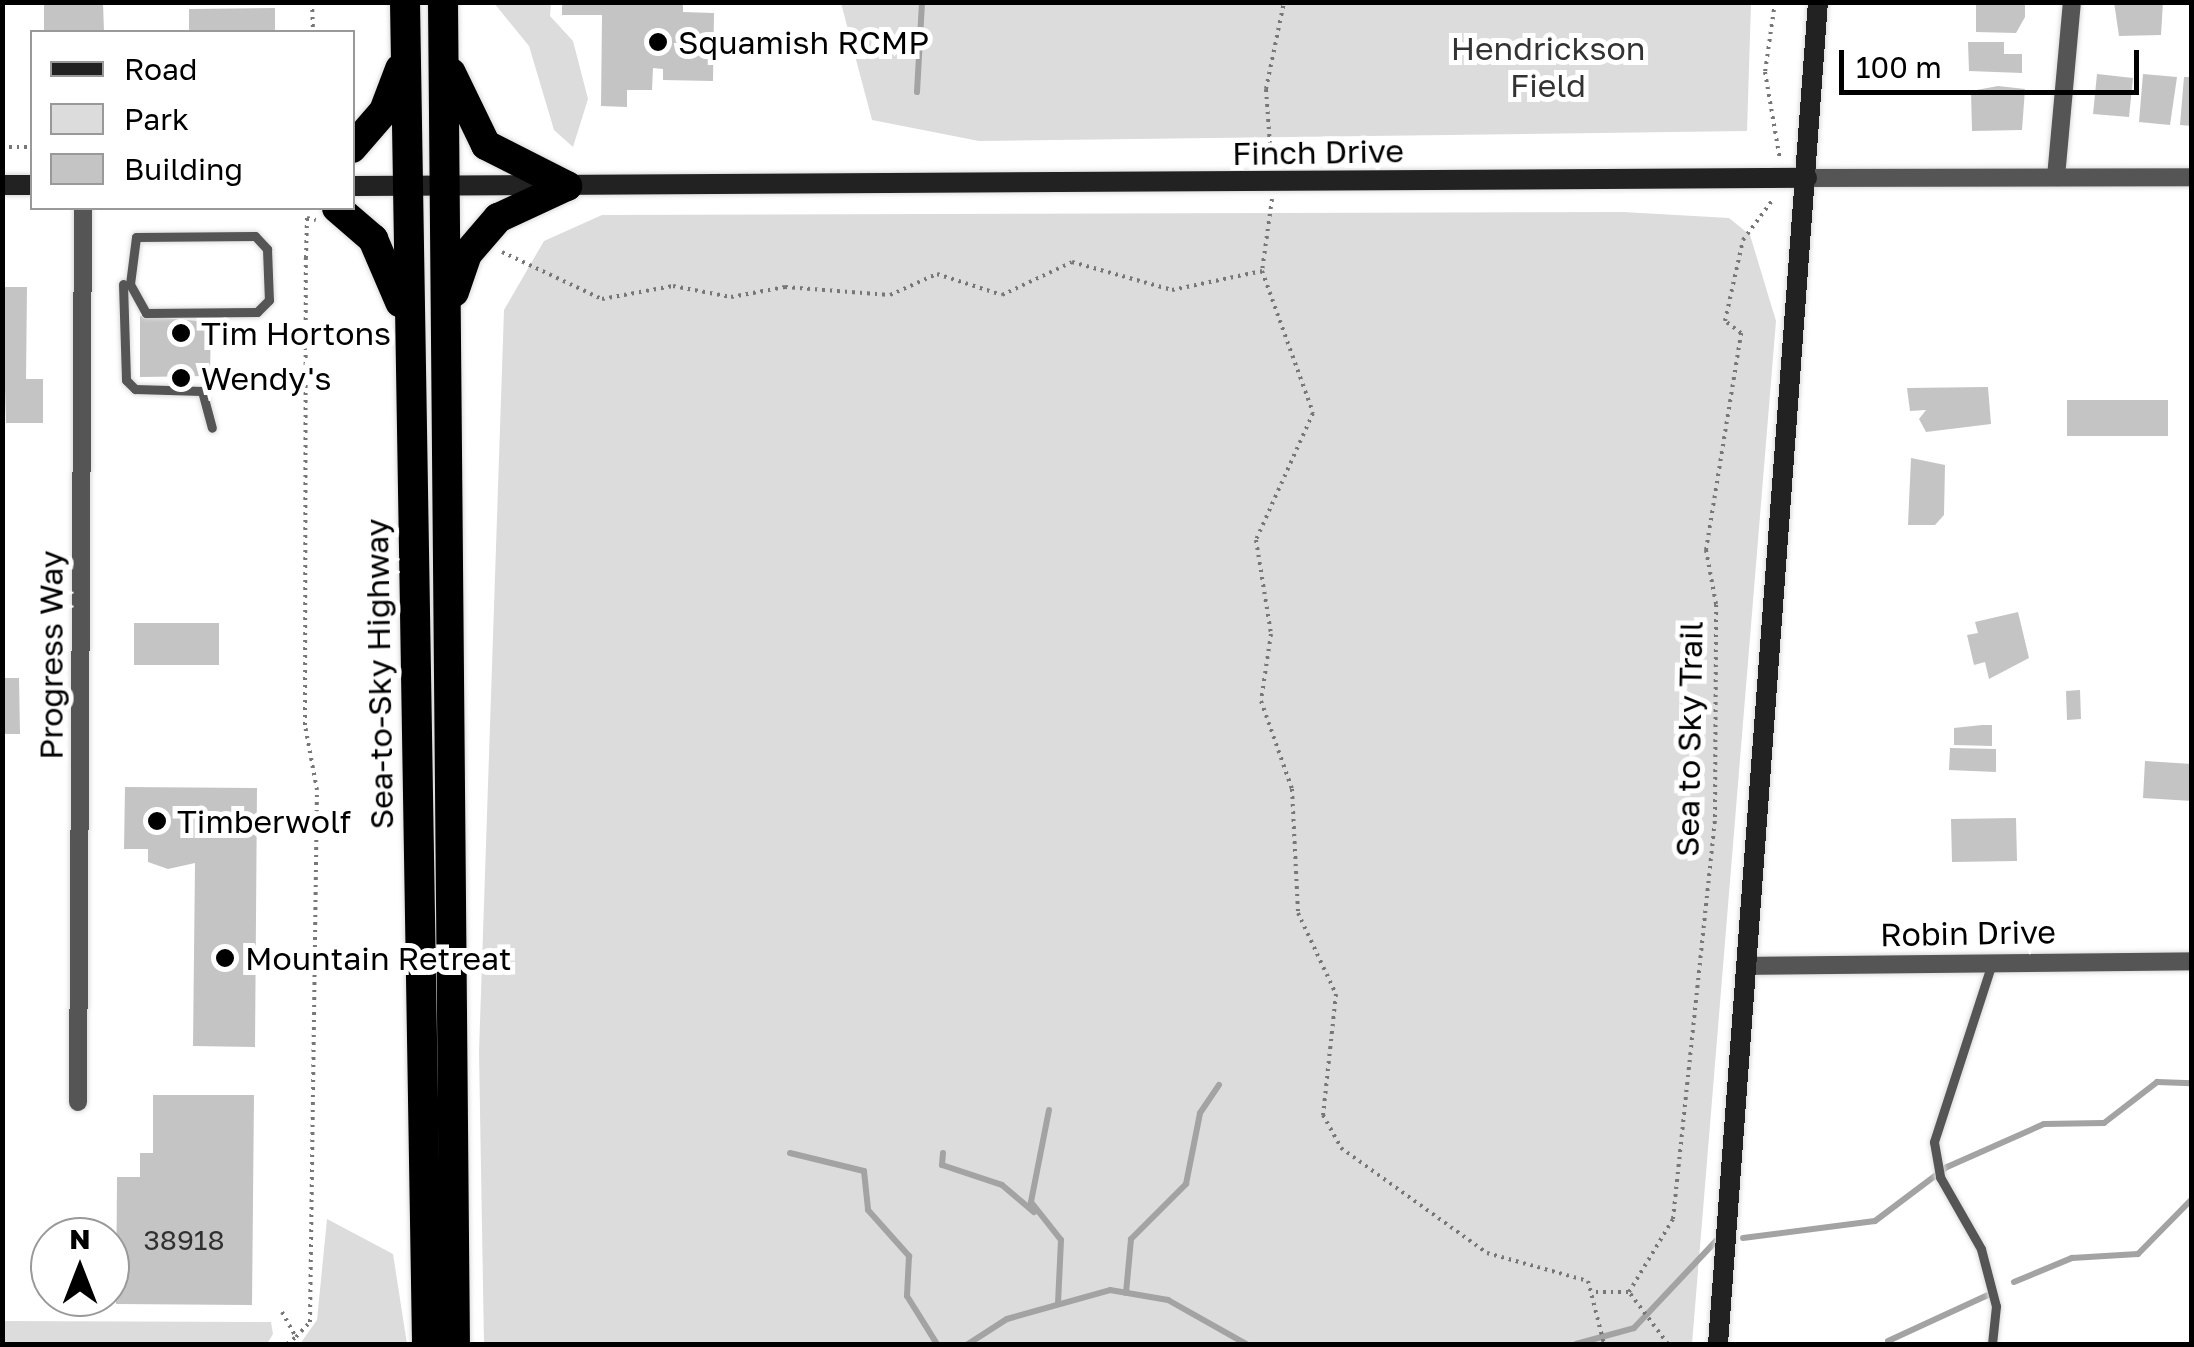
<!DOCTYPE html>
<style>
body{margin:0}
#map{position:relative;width:2194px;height:1347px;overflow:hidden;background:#fff;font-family:"Golos Text",sans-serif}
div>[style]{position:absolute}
.green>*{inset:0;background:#dcdcdc}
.stream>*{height:6px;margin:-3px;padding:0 3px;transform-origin:3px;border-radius:3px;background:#a3a3a3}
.building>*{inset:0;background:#c4c4c4}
.path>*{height:4px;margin-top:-2px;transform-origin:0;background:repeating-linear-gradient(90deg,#777 0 2.5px,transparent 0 7.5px)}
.roads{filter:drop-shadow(0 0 2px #dbdbdb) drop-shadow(0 0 2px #dbdbdb)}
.lane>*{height:9px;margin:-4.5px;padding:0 4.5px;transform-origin:4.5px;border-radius:4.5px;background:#555}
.street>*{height:18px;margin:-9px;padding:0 9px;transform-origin:9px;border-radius:9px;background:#555}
.secondary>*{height:20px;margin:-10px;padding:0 10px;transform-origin:10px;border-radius:10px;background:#222}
.highway>*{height:30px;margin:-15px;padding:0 15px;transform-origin:15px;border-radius:15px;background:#000}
.dots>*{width:28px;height:28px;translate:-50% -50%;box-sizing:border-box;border:5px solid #fff;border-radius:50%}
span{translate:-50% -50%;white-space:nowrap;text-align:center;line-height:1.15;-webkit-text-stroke:10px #fff;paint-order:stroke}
.number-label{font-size:28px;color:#313131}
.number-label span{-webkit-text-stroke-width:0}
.poi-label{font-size:32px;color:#000}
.left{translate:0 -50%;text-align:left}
.park-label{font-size:32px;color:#333}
.street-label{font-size:32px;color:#000}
.frame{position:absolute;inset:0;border:5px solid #000;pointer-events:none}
.legend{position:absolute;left:30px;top:30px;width:325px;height:180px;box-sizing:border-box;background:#fff;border:2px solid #999;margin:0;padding:12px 18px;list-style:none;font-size:30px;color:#000}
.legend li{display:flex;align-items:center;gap:20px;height:50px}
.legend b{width:50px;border:2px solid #999}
.north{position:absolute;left:30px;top:1217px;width:100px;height:100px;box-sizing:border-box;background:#fff;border:2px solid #999;border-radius:50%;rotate:0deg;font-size:28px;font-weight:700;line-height:40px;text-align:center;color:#000}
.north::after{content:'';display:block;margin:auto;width:35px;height:45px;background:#000;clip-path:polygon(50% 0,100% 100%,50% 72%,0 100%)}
.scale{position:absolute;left:1839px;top:50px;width:300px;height:45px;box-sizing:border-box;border:5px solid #000;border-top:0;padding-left:12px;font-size:30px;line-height:35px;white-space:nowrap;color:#000;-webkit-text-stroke:8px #fff;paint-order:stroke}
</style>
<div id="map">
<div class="green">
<i style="clip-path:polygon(494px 3px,551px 3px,550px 16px,573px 41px,588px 99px,573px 147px,554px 130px,529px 46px)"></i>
<i style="clip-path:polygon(841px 3px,1751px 3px,1747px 131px,979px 141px,872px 120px)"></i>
<i style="clip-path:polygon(1623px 212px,1729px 218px,1750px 235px,1776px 321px,1692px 1344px,484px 1344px,479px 1052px,504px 310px,544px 241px,602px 215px)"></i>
<i style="clip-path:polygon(327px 1219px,393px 1254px,407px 1344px,300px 1344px,317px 1320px)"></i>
<i style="clip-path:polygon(3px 1321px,271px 1322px,273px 1334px,267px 1344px,3px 1344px)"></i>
</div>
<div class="stream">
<i style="left:917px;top:92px;width:90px;rotate:-86.8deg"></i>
<i style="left:1049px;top:1110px;width:94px;rotate:101.1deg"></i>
<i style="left:1031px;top:1202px;width:48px;rotate:51.7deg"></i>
<i style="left:1061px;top:1240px;width:64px;rotate:92.7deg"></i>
<i style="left:790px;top:1153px;width:76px;rotate:13.7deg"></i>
<i style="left:864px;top:1171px;width:39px;rotate:84deg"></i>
<i style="left:868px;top:1210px;width:62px;rotate:48.3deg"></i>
<i style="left:909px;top:1256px;width:40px;rotate:92.9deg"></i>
<i style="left:907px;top:1296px;width:57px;rotate:58deg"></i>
<i style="left:943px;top:1153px;width:12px;rotate:95deg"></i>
<i style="left:942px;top:1165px;width:63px;rotate:18.4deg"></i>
<i style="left:1002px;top:1185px;width:42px;rotate:40.2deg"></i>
<i style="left:1743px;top:1238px;width:133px;rotate:-7.3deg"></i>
<i style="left:1875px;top:1221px;width:90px;rotate:-36.9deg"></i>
<i style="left:1947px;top:1167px;width:106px;rotate:-23.9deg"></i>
<i style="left:2044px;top:1124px;width:60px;rotate:-1deg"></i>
<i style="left:2104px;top:1123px;width:67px;rotate:-37.7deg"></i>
<i style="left:2157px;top:1082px;width:35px;rotate:2deg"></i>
<i style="left:2014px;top:1282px;width:63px;rotate:-22.5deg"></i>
<i style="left:2072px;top:1258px;width:66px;rotate:-3.5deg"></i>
<i style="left:2138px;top:1254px;width:77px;rotate:-45.5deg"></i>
<i style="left:1126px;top:1293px;width:54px;rotate:-84.7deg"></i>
<i style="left:1131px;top:1239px;width:78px;rotate:-45deg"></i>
<i style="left:1186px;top:1184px;width:72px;rotate:-78.8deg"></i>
<i style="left:1200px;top:1113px;width:34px;rotate:-56deg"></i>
<i style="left:1888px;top:1341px;width:110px;rotate:-24.7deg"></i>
<i style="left:968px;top:1344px;width:46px;rotate:-32.7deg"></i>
<i style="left:1007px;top:1319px;width:107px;rotate:-15.7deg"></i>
<i style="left:1110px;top:1290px;width:59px;rotate:9.8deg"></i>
<i style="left:1168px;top:1300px;width:90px;rotate:29.4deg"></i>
<i style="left:1576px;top:1344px;width:60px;rotate:-15.4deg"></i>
<i style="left:1634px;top:1328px;width:120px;rotate:-46.7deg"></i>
</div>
<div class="building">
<i style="clip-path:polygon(44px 2px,103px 2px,104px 32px,44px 32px)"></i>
<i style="clip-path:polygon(562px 2px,683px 2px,683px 12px,714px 13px,713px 81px,663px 80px,663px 69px,653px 68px,652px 90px,627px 90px,627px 107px,601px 106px,602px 15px,562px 15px)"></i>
<i style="clip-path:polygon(1976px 2px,2025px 2px,2025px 17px,2016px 33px,1976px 32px)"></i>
<i style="clip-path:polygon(2114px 2px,2163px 2px,2161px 35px,2119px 36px)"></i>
<i style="clip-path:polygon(275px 8px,275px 32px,189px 32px,189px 9px)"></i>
<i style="clip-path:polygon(1968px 42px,2004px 42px,2004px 54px,2022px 54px,2022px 73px,1969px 71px)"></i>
<i style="clip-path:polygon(2097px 74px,2133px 78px,2129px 117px,2093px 114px)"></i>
<i style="clip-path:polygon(2143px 74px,2177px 77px,2170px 125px,2139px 122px)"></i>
<i style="clip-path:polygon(2184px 77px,2192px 77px,2192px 126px,2180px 125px)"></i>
<i style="clip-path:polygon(1998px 86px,2025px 89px,2022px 130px,1972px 131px,1971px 91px)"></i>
<i style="clip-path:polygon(2px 287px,27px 287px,26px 379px,43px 379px,43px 423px,6px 423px)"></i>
<i style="clip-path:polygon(140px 316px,211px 322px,210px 376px,140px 377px)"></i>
<i style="clip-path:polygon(1988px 387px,1991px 424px,1926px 432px,1919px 419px,1926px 410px,1910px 411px,1907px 388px)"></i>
<i style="clip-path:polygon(2067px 400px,2168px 400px,2168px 436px,2067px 436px)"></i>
<i style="clip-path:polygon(1911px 458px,1945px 465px,1944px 515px,1935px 525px,1908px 525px)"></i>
<i style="clip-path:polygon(2018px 612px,2029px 658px,1989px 679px,1985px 662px,1974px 665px,1967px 635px,1978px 633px,1975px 622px)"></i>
<i style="clip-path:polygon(134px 623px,219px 623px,219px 665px,134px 665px)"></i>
<i style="clip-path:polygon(2px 678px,19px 678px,20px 734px,4px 734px)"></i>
<i style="clip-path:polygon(2080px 690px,2081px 719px,2067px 720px,2066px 691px)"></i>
<i style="clip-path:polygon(1982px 725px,1992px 725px,1992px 746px,1954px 745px,1954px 728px)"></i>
<i style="clip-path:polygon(1950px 748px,1996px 749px,1996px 772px,1949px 770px)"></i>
<i style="clip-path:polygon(2145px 761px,2192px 764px,2192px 801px,2143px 798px)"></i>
<i style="clip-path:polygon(125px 787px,257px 788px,255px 1047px,193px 1046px,195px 863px,168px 869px,148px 862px,148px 849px,124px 849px)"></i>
<i style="clip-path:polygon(2016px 818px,2017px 861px,1952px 862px,1951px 819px)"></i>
<i style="clip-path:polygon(153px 1095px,254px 1095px,252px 1305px,116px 1304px,117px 1177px,140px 1177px,140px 1153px,153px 1153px)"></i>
</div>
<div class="path">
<i style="left:312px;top:2px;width:30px;rotate:88deg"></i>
<i style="left:1775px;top:2px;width:71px;rotate:98.1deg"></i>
<i style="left:1765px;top:72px;width:89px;rotate:80.3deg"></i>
<i style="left:2px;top:147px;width:30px"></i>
<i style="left:1271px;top:159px;width:70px;rotate:-94.1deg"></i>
<i style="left:1266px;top:89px;width:89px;rotate:-78.3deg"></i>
<i style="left:1272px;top:199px;width:73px;rotate:97.9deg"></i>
<i style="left:1262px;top:271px;width:151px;rotate:70.2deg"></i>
<i style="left:1313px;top:413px;width:139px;rotate:114.2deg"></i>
<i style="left:1256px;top:540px;width:95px;rotate:80.9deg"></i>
<i style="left:1271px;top:634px;width:68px;rotate:98.5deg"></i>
<i style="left:1261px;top:701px;width:93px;rotate:70.6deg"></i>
<i style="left:1292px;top:789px;width:124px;rotate:87.2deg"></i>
<i style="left:1298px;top:913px;width:89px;rotate:64.9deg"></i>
<i style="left:1336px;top:994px;width:122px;rotate:96.1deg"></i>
<i style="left:1323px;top:1115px;width:38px;rotate:61deg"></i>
<i style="left:1341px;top:1148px;width:180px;rotate:35.7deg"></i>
<i style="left:1487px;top:1253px;width:105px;rotate:15.5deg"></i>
<i style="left:1588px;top:1281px;width:65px;rotate:75.7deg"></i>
<i style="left:502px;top:252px;width:110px;rotate:25.2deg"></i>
<i style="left:602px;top:299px;width:72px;rotate:-10.4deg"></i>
<i style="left:673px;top:286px;width:59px;rotate:10.7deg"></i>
<i style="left:731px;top:297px;width:55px;rotate:-10.5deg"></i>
<i style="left:785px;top:287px;width:105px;rotate:4.4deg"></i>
<i style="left:890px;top:295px;width:51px;rotate:-24.1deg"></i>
<i style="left:937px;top:274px;width:68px;rotate:17.9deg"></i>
<i style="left:1002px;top:295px;width:77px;rotate:-25.2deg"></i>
<i style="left:1072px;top:262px;width:104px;rotate:15.6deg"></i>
<i style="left:1172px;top:290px;width:92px;rotate:-11.9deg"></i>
<i style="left:1596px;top:1292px;width:33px"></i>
<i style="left:282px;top:1312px;width:29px;rotate:61deg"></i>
<i style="left:296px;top:1337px;width:21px;rotate:-47deg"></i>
<i style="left:310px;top:1322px;width:532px;rotate:-89.25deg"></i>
<i style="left:317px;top:790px;width:66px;rotate:-100.5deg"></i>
<i style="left:305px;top:725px;width:467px;rotate:-89.9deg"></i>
<i style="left:306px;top:258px;width:40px;rotate:-88.6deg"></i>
<i style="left:307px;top:218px;width:9px;rotate:13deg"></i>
<i style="left:287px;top:1344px;width:11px;rotate:-38deg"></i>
<i style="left:1668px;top:1344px;width:65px;rotate:-126.9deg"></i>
<i style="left:1629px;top:1292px;width:85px;rotate:-58.9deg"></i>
<i style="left:1673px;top:1219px;width:404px;rotate:-84deg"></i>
<i style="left:1715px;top:817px;width:213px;rotate:-89.7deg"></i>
<i style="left:1716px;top:604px;width:55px;rotate:-100.5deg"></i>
<i style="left:1706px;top:550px;width:220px;rotate:-80.8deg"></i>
<i style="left:1741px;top:333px;width:20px;rotate:-143deg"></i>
<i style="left:1725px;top:321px;width:83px;rotate:-77.5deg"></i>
<i style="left:1743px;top:240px;width:52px;rotate:-53.6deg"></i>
</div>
<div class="roads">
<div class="lane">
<i style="left:255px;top:236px;width:18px;rotate:47deg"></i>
<i style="left:267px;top:249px;width:51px;rotate:87.8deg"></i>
<i style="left:269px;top:300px;width:17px;rotate:135deg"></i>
<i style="left:257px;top:312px;width:111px;rotate:179.5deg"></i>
<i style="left:146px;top:313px;width:33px;rotate:-119deg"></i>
<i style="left:130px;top:284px;width:47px;rotate:-82.7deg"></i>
<i style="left:136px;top:237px;width:119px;rotate:-0.5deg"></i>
<i style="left:123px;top:284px;width:96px;rotate:88.2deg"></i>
<i style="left:126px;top:380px;width:13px;rotate:45deg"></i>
<i style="left:135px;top:389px;width:67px;rotate:1.7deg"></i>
<i style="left:202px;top:391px;width:38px;rotate:75deg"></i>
<i style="left:1992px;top:963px;width:188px;rotate:108deg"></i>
<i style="left:1934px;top:1142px;width:36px;rotate:80deg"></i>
<i style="left:1940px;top:1177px;width:83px;rotate:60.3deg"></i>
<i style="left:1981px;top:1249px;width:59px;rotate:75.3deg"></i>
<i style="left:1996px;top:1306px;width:38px;rotate:96deg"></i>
</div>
<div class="street">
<i style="left:2056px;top:177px;width:176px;rotate:-84.8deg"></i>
<i style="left:1807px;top:178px;width:385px;rotate:-0.1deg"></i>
<i style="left:1745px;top:966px;width:447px;rotate:-0.6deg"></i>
<i style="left:78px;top:1102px;width:894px;rotate:-89.68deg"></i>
</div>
<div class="secondary">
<i style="left:2px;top:185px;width:30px"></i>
<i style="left:352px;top:186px;width:1455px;rotate:-0.32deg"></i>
<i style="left:1718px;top:1344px;width:1346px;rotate:-85.74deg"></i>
</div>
<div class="highway">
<i style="left:405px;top:2px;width:1342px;rotate:89.06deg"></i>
<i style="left:443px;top:2px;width:1342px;rotate:89.49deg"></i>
<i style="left:451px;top:73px;width:80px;rotate:64.1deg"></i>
<i style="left:486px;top:145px;width:91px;rotate:26.8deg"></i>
<i style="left:352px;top:148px;width:49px;rotate:-49.1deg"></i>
<i style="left:384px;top:111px;width:45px;rotate:-69.1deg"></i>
<i style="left:337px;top:208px;width:48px;rotate:40.7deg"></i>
<i style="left:373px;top:239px;width:69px;rotate:66.8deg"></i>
<i style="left:454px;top:292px;width:40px;rotate:-71.1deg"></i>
<i style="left:467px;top:254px;width:48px;rotate:-49.3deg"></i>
<i style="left:498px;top:218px;width:76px;rotate:-24.9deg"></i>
</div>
</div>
<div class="dots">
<i style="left:658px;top:42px;background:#000"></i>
<i style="left:181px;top:333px;background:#000"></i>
<i style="left:181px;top:378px;background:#000"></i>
<i style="left:157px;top:821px;background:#000"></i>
<i style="left:225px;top:958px;background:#000"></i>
</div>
<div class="number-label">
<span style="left:184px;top:1240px">38918</span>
</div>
<div class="poi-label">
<span class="left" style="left:678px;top:42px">Squamish RCMP</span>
<span class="left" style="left:201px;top:333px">Tim Hortons</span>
<span class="left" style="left:201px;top:378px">Wendy's</span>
<span class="left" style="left:177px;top:821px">Timberwolf</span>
<span class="left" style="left:245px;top:958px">Mountain Retreat</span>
</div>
<div class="park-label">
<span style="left:1548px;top:67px">Hendrickson<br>Field</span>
</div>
<div class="street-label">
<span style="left:1318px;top:152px;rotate:-1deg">Finch Drive</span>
<span style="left:51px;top:655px;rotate:-90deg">Progress Way</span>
<span style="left:379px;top:674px;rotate:-91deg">Sea-to-Sky Highway</span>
<span style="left:1689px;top:739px;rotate:-89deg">Sea to Sky Trail</span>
<span style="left:1968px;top:933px;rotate:-1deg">Robin Drive</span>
</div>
<div class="frame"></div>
<ul class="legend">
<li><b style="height:12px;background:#222"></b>Road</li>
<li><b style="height:28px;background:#dcdcdc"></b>Park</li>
<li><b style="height:28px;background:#c4c4c4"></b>Building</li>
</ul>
<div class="north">N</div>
<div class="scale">100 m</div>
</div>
